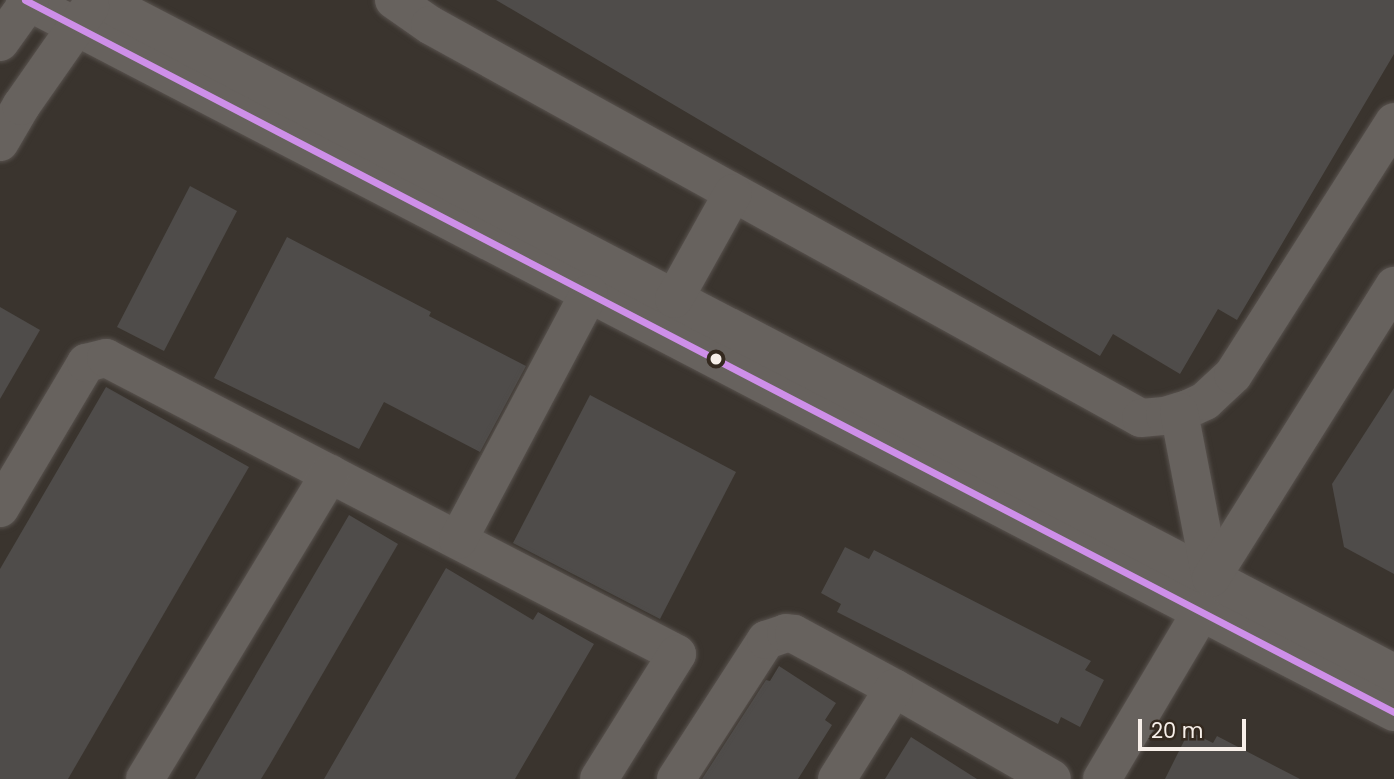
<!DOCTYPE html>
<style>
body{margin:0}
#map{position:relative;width:1394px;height:779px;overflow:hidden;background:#3a342e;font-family:Poppins,sans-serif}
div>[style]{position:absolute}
.building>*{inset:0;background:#4f4c4a}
.roads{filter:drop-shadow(0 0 2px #58524e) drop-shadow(0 0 2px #58524e)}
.minor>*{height:38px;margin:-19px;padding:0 19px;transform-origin:19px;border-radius:19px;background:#67625e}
.bus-1>*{height:7px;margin:-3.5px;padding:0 3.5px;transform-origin:3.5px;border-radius:3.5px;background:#ce8fe9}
.dots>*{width:19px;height:19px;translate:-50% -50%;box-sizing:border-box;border:4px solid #34291f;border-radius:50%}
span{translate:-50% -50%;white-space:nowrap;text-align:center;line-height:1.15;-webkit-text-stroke:7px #34291f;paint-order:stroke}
.scale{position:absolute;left:1138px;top:719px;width:108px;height:32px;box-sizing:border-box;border:4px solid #f7efe9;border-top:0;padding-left:9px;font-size:21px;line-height:24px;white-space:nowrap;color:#f7efe9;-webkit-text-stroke:5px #34291f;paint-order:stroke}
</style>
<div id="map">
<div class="building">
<i style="clip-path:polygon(496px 0,1394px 0,1394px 54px,1237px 320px,1218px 309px,1180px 374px,1113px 334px,1100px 356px)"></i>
<i style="clip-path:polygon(190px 186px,237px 211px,164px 351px,117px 327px)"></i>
<i style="clip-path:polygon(287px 237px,431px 312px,429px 316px,526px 366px,480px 452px,384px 402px,359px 449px,214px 378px)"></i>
<i style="clip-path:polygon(0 307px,40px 330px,0 399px)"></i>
<i style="clip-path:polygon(106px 387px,249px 467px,68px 779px,0 779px,0 569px)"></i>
<i style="clip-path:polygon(1394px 388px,1394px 574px,1344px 547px,1332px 484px)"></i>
<i style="clip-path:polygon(590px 395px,736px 472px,660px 619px,513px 543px)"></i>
<i style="clip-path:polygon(349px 515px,398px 544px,269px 766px,261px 779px,195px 779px)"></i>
<i style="clip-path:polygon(845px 547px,869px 559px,874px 550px,1091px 661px,1085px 670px,1104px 680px,1080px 727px,1061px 717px,1058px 724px,837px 612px,841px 604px,821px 593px)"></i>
<i style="clip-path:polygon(446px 568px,533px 620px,538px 612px,594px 644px,515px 779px,324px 779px)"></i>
<i style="clip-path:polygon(779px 666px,836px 703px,825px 720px,832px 725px,798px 779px,702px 779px,766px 680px,770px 681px)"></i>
<i style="clip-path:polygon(1189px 731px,1213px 743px,1217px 736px,1300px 779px,1165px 779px)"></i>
<i style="clip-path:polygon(911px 737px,977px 779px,885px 779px)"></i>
</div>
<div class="roads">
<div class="minor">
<i style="left:25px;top:0;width:1543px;rotate:27.48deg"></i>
<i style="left:101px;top:0;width:1458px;rotate:27.5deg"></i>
<i style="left:394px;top:0;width:44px;rotate:34.8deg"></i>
<i style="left:430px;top:25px;width:812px;rotate:28.93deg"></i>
<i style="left:1141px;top:418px;width:24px;rotate:-5deg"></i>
<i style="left:1165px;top:416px;width:24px;rotate:-17deg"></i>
<i style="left:1188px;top:409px;width:19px;rotate:-25deg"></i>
<i style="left:1205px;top:401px;width:38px;rotate:-43deg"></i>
<i style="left:1233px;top:375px;width:300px;rotate:-57.5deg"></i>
<i style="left:0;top:42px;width:52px;rotate:-54.5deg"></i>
<i style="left:0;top:142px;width:42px;rotate:-59.7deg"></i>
<i style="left:21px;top:106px;width:121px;rotate:-55.1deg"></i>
<i style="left:674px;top:299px;width:121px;rotate:-60.9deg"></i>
<i style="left:1179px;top:412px;width:169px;rotate:79.1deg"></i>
<i style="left:0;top:508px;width:169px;rotate:-59.3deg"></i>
<i style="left:86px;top:363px;width:21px;rotate:-14deg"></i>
<i style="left:106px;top:358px;width:643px;rotate:27.4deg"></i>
<i style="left:677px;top:654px;width:147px;rotate:122deg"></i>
<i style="left:458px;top:540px;width:279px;rotate:-62deg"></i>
<i style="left:1211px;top:578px;width:345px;rotate:-57.9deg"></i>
<i style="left:145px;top:779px;width:357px;rotate:-58.8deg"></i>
<i style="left:676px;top:779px;width:166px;rotate:-57.1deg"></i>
<i style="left:766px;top:640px;width:21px;rotate:-19deg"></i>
<i style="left:786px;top:633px;width:8px;rotate:7deg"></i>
<i style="left:794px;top:634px;width:114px;rotate:28.4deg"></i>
<i style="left:894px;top:688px;width:182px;rotate:29.9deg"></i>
<i style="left:837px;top:779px;width:107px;rotate:-57.9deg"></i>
<i style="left:1102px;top:779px;width:194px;rotate:-59.3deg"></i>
</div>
</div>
<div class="bus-1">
<i style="left:25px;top:0;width:1543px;rotate:27.48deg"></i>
</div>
<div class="dots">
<i style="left:716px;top:359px;background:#f7efe9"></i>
</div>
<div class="scale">20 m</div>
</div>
